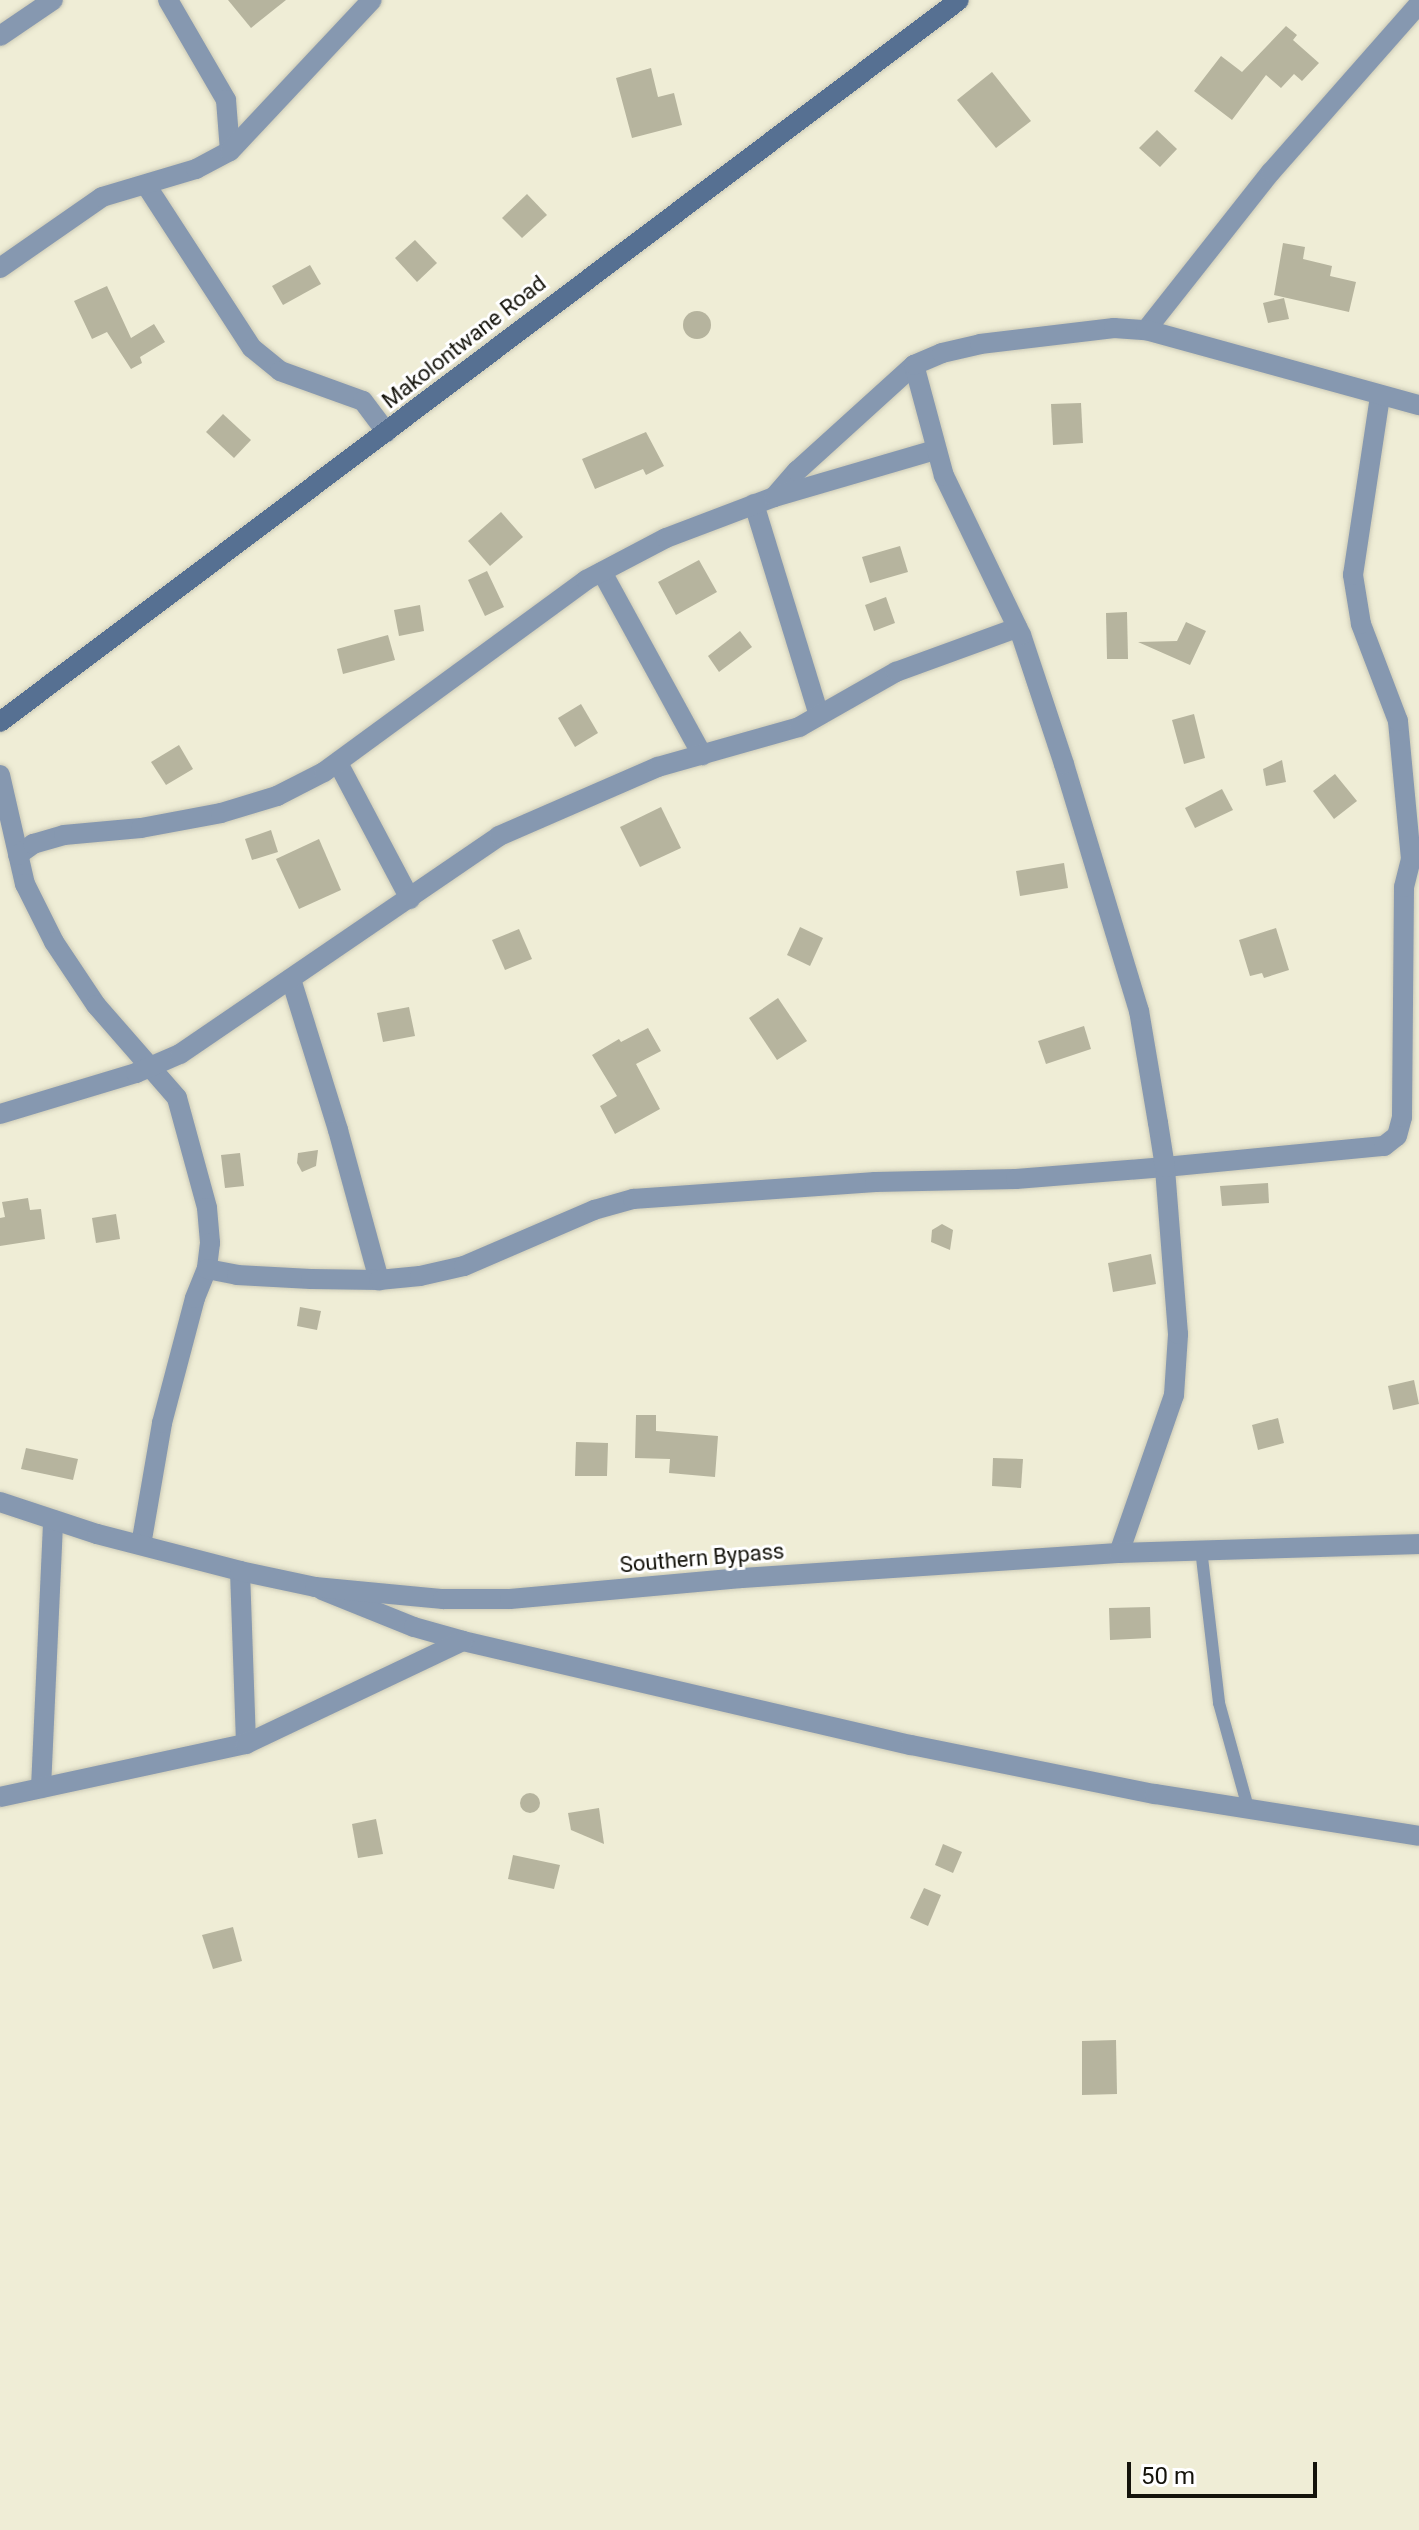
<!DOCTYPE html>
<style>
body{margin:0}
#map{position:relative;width:1419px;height:2530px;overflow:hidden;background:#efedd6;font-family:Roboto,sans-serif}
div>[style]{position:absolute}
.building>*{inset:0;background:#b6b49e}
.round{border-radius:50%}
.roads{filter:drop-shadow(0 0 2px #cccab6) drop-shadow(0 0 2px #cccab6)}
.service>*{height:12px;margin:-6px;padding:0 6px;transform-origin:6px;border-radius:6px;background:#8698b0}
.minor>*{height:20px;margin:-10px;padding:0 10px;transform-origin:10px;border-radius:10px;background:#8698b0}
.tertiary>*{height:20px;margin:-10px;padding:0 10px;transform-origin:10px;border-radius:10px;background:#8698b0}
.secondary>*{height:20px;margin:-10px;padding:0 10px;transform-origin:10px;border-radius:10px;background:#567092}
span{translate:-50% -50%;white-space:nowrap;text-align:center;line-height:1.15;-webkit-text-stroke:6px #fff;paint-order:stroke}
.street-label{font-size:22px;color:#14130b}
.scale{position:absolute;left:1127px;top:2462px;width:190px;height:36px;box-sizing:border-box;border:4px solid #14130b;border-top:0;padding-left:10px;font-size:24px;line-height:28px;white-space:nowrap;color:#14130b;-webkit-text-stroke:6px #fff;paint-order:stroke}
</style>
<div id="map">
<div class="building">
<i style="clip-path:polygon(228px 0,286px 0,251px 28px)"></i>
<i style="clip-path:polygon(1286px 26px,1297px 35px,1293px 40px,1319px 63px,1302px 81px,1294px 74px,1281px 88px,1266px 75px,1232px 120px,1194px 91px,1221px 56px,1242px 72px)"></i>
<i style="clip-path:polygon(651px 68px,658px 97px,674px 93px,682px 125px,632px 138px,616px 78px)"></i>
<i style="clip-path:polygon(992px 72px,1031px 121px,996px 148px,957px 100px)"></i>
<i style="clip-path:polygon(1157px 130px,1177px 149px,1160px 167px,1139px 148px)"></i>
<i style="clip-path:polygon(527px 194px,547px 215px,522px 238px,502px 218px)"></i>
<i style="clip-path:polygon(415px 240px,437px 263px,417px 282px,395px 258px)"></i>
<i style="clip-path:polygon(1283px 243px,1305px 247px,1303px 259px,1332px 266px,1330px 276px,1356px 282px,1349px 312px,1274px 295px)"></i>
<i style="clip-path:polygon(310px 265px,321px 284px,283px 305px,272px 286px)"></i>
<i style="clip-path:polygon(107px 286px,131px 338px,154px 324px,165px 342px,140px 357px,142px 363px,131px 369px,107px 332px,92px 339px,74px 301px)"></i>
<i style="clip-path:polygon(1284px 298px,1289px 319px,1268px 323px,1263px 303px)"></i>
<i class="round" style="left:683px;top:311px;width:28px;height:28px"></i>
<i style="clip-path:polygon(1081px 403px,1083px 443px,1053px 445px,1051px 404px)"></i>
<i style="clip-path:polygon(223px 414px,251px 440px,234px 458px,206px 432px)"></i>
<i style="clip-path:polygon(646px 432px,664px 466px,646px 475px,643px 469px,595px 489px,582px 459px)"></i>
<i style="clip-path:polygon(501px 512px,523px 537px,490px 566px,468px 541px)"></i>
<i style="clip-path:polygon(900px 546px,908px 572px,870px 583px,862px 557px)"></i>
<i style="clip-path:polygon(699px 560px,717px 592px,676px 615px,658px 582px)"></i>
<i style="clip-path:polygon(487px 571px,504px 607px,485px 616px,468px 580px)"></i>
<i style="clip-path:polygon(886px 597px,895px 623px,874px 631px,865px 605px)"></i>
<i style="clip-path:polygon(420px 605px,424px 631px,399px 636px,394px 610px)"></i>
<i style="clip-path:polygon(1127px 612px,1128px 659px,1107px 659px,1106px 613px)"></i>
<i style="clip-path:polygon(1186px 622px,1206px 631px,1190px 665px,1138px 642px,1177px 641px)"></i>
<i style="clip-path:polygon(740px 631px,752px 647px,719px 672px,708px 656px)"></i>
<i style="clip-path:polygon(388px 635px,395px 660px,343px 674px,337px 649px)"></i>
<i style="clip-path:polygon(581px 704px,598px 733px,575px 747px,558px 718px)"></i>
<i style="clip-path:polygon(1194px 714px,1205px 758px,1184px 764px,1172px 720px)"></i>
<i style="clip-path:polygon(179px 745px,193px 769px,166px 785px,151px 762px)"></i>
<i style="clip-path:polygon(1282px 760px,1286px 782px,1266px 786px,1263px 769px)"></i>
<i style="clip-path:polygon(1335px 774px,1357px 801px,1334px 819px,1313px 791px)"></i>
<i style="clip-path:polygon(1222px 789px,1233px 810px,1195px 828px,1185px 808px)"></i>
<i style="clip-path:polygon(661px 807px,681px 848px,640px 867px,620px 827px)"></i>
<i style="clip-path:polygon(271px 830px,278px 852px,252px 860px,245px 839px)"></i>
<i style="clip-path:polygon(319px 839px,341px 890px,299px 909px,276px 859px)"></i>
<i style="clip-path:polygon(1064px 863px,1068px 888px,1020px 896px,1016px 871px)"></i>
<i style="clip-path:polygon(800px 927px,823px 938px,810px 966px,787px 955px)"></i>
<i style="clip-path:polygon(1276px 928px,1289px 970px,1264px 978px,1262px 973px,1250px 976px,1239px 940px)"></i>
<i style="clip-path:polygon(519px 929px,532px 959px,505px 970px,492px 940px)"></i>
<i style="clip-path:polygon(778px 998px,807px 1041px,777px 1060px,749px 1018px)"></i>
<i style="clip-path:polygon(409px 1007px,415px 1036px,383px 1042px,377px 1013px)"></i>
<i style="clip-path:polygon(1084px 1026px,1091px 1049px,1046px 1064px,1038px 1041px)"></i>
<i style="clip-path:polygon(648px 1028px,661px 1051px,636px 1064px,660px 1109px,615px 1134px,600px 1106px,617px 1096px,592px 1055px,619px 1039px,621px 1042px)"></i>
<i style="clip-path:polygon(318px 1150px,316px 1166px,302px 1172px,297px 1163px,298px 1153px)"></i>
<i style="clip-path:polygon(240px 1153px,244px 1186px,225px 1188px,221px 1155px)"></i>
<i style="clip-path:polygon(1268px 1183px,1269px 1203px,1222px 1206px,1220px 1186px)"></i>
<i style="clip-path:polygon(28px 1198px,30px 1210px,41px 1209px,45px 1239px,0 1246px,0 1218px,5px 1217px,2px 1202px)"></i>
<i style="clip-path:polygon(116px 1214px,120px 1239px,96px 1243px,92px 1218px)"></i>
<i style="clip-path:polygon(942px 1224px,953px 1230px,950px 1250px,931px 1242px,932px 1230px)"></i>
<i style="clip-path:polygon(1151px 1254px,1156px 1284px,1113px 1292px,1108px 1263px)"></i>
<i style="clip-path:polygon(300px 1307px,321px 1311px,317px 1330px,297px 1326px)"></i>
<i style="clip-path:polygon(1414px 1380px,1419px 1404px,1393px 1410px,1388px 1386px)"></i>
<i style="clip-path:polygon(636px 1415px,656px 1415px,656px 1431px,718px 1436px,715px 1477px,669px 1473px,670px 1459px,635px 1458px)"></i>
<i style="clip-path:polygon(1278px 1418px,1284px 1443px,1258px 1450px,1252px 1425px)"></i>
<i style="clip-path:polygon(576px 1442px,608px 1443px,607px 1476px,575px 1476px)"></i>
<i style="clip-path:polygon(26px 1448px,78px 1459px,73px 1480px,21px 1469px)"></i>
<i style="clip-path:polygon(993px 1458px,1023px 1459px,1021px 1488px,992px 1486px)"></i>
<i style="clip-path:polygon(1150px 1607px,1151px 1638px,1110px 1640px,1109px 1608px)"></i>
<i class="round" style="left:520px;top:1793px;width:20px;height:20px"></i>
<i style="clip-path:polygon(599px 1808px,604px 1844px,571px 1830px,568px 1813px)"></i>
<i style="clip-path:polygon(376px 1819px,383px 1854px,358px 1858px,352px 1824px)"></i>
<i style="clip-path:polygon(943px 1844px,962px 1852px,953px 1873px,935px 1865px)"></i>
<i style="clip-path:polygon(513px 1855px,560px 1865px,554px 1889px,508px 1879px)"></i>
<i style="clip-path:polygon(924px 1888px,941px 1895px,928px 1926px,910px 1918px)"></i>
<i style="clip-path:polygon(233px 1927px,242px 1961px,213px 1969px,202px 1935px)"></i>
<i style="clip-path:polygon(1116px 2040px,1117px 2094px,1082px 2095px,1082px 2041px)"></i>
</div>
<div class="roads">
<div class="service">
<i style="left:1201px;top:1549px;width:155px;rotate:83.3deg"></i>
<i style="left:1219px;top:1703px;width:112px;rotate:74.5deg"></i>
</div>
<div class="minor">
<i style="left:168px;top:0;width:116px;rotate:59.9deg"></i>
<i style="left:226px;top:100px;width:51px;rotate:85.5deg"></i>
<i style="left:0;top:36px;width:64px;rotate:-34.2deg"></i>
<i style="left:146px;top:185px;width:194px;rotate:57deg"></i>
<i style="left:252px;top:348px;width:36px;rotate:39deg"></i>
<i style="left:280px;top:371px;width:88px;rotate:19.9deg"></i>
<i style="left:363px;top:401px;width:39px;rotate:53deg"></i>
<i style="left:0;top:268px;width:124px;rotate:-34.8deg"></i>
<i style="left:102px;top:197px;width:98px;rotate:-16.6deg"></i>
<i style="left:196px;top:169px;width:38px;rotate:-28deg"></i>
<i style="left:230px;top:151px;width:207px;rotate:-46.8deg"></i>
<i style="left:1146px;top:330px;width:201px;rotate:-51.7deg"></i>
<i style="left:1271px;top:172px;width:224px;rotate:-48.6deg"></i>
<i style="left:774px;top:497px;width:35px;rotate:-49deg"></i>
<i style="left:797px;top:471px;width:158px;rotate:-42.2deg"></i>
<i style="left:754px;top:504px;width:221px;rotate:72.9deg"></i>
<i style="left:602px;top:572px;width:209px;rotate:61.3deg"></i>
<i style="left:338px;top:763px;width:154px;rotate:62.1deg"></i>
<i style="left:0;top:775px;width:112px;rotate:77.1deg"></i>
<i style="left:25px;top:884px;width:65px;rotate:63.4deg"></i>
<i style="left:54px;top:942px;width:76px;rotate:56.3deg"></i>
<i style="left:96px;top:1005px;width:123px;rotate:48.9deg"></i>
<i style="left:177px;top:1098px;width:114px;rotate:74.7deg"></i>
<i style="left:207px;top:1208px;width:35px;rotate:85deg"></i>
<i style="left:210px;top:1243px;width:26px;rotate:97deg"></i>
<i style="left:18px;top:855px;width:19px;rotate:-36deg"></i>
<i style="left:33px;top:844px;width:32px;rotate:-16deg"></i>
<i style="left:64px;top:835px;width:77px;rotate:-5.2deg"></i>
<i style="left:141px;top:828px;width:81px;rotate:-10.6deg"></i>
<i style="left:221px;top:813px;width:59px;rotate:-16.9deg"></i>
<i style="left:277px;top:796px;width:53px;rotate:-27.1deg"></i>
<i style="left:324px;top:772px;width:325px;rotate:-36.2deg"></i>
<i style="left:586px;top:580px;width:90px;rotate:-27.7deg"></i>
<i style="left:666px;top:538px;width:116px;rotate:-20.8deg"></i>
<i style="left:774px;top:497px;width:168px;rotate:-16.3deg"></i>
<i style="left:291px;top:979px;width:158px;rotate:72.7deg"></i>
<i style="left:338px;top:1130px;width:156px;rotate:74.7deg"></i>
<i style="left:0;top:1114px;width:142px;rotate:-16.8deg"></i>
<i style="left:136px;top:1073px;width:48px;rotate:-23.4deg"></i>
<i style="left:180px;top:1054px;width:386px;rotate:-34.3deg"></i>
<i style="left:499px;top:836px;width:173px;rotate:-23.5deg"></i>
<i style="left:658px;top:767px;width:147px;rotate:-15.8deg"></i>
<i style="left:799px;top:727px;width:112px;rotate:-29.6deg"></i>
<i style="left:896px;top:672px;width:129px;rotate:-20deg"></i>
<i style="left:141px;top:1545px;width:124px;rotate:-80.2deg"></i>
<i style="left:162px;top:1423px;width:129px;rotate:-75.2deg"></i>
<i style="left:195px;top:1298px;width:31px;rotate:-68deg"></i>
<i style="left:207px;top:1269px;width:31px;rotate:11deg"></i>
<i style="left:237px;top:1275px;width:74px;rotate:3.1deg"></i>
<i style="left:311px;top:1279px;width:68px;rotate:0.8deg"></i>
<i style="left:379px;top:1280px;width:41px;rotate:-5.6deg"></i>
<i style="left:420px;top:1276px;width:45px;rotate:-12.8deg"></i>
<i style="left:464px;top:1266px;width:142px;rotate:-23.3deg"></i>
<i style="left:594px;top:1210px;width:41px;rotate:-15.8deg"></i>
<i style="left:633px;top:1199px;width:243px;rotate:-4deg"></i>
<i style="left:875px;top:1182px;width:141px;rotate:-1.2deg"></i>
<i style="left:1016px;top:1179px;width:149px;rotate:-4.6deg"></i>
<i style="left:1165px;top:1167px;width:220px;rotate:-5.5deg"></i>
<i style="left:1384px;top:1146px;width:16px;rotate:-38deg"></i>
<i style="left:1397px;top:1136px;width:20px;rotate:-75deg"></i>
<i style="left:1402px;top:1117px;width:230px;rotate:-89.5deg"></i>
<i style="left:1404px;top:887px;width:29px;rotate:-76deg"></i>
<i style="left:1411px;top:859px;width:139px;rotate:-95.4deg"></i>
<i style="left:1398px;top:721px;width:104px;rotate:-110.9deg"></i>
<i style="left:1361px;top:624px;width:50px;rotate:-99.3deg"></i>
<i style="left:1353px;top:575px;width:181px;rotate:-81.4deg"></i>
<i style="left:1119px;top:1553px;width:167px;rotate:-70.8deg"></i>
<i style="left:1174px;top:1395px;width:61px;rotate:-86.2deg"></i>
<i style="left:1178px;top:1334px;width:168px;rotate:-94.5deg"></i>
<i style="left:1165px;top:1167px;width:45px;rotate:-99deg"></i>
<i style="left:1158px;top:1123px;width:114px;rotate:-99.6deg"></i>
<i style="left:1139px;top:1011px;width:258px;rotate:-106.9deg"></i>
<i style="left:1064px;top:764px;width:136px;rotate:-108.4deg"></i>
<i style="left:1021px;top:635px;width:177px;rotate:-115.8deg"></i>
<i style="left:944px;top:476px;width:115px;rotate:-105.1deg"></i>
<i style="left:914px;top:365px;width:30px;rotate:-23deg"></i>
<i style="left:942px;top:353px;width:39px;rotate:-13deg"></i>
<i style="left:980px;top:344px;width:135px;rotate:-6.8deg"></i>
<i style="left:1114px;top:328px;width:32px;rotate:4deg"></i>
<i style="left:1146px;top:330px;width:283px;rotate:15.4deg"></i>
<i style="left:240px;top:1571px;width:173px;rotate:88deg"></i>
<i style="left:322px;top:1590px;width:99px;rotate:21.9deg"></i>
<i style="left:414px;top:1627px;width:51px;rotate:15.9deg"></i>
<i style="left:463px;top:1641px;width:460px;rotate:13.1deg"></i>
<i style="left:911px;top:1745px;width:249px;rotate:11.4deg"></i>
<i style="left:1155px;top:1794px;width:267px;rotate:9deg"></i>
<i style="left:41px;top:1788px;width:268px;rotate:-87.4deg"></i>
<i style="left:0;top:1797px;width:252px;rotate:-12.2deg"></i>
<i style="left:246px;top:1744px;width:240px;rotate:-25.4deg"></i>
</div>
<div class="tertiary">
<i style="left:0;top:1502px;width:102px;rotate:18.3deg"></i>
<i style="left:97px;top:1534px;width:148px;rotate:14.5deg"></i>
<i style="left:240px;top:1571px;width:77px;rotate:12deg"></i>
<i style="left:315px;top:1587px;width:129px;rotate:5.4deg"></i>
<i style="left:443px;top:1599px;width:67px"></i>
<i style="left:510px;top:1599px;width:232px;rotate:-5.2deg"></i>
<i style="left:741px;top:1578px;width:379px;rotate:-3.8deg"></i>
<i style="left:1119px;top:1553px;width:300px;rotate:-1.7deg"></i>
</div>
<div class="secondary">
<i style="left:0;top:722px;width:1200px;rotate:-36.97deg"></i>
</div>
</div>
<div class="street-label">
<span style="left:464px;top:342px;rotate:-38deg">Makolontwane Road</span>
<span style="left:702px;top:1558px;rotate:-5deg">Southern Bypass</span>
</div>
<div class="scale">50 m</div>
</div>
